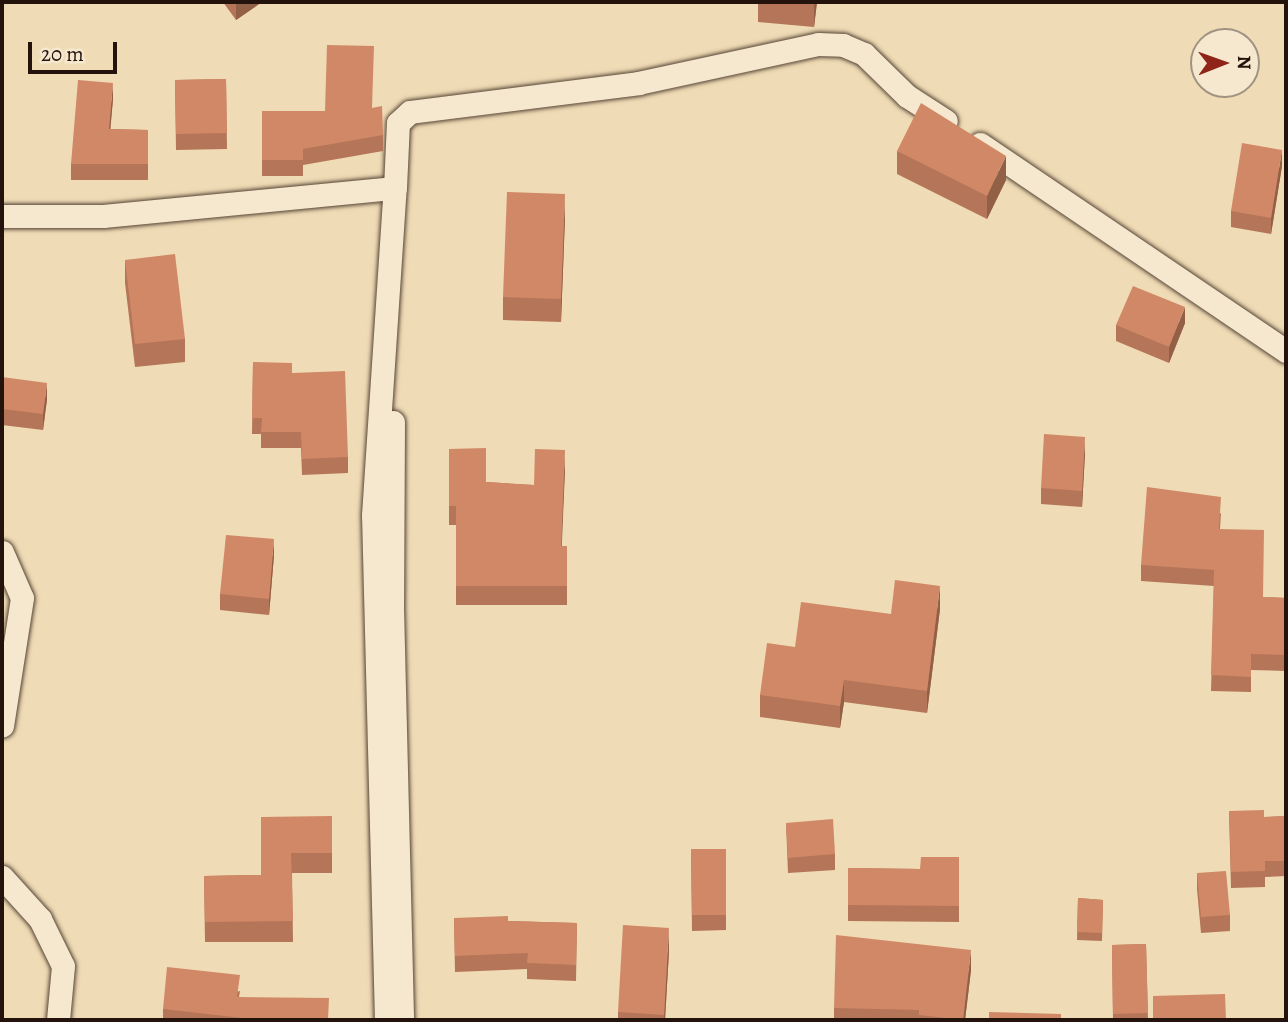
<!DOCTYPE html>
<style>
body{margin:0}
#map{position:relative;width:1288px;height:1022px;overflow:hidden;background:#efdbb5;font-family:Alegreya,serif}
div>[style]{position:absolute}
.roads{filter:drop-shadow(0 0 2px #574536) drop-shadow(0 0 2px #574536)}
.minor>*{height:23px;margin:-11.5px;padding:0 11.5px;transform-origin:11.5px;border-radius:11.5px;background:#f5e8cf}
.wall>*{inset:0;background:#b47558}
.shaded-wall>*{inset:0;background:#925f47}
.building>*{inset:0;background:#d18866}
span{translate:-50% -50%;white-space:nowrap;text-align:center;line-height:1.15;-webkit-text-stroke:7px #f5e8cf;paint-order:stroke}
.frame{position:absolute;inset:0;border:4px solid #24130c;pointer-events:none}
.north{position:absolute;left:1190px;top:28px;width:70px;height:70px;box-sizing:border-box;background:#f5e8cf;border:2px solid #a19381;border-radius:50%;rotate:89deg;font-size:19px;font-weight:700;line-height:28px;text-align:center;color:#24130c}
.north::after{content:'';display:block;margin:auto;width:24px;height:32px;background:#8f2418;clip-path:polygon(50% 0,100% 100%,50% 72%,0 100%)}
.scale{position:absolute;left:28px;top:42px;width:89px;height:32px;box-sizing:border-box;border:4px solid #24130c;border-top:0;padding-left:9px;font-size:21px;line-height:24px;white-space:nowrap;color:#24130c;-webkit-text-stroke:5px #f5e8cf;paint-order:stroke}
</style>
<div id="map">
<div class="roads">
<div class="minor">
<i style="left:980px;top:144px;width:369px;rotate:34.1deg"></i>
<i style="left:2px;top:216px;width:101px"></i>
<i style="left:103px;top:216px;width:293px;rotate:-5.5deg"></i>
<i style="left:395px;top:188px;width:65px;rotate:-87.4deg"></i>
<i style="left:398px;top:123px;width:16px;rotate:-43deg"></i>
<i style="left:410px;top:112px;width:230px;rotate:-7.2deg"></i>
<i style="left:638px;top:83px;width:184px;rotate:-12.2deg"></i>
<i style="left:818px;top:44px;width:25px;rotate:2deg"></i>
<i style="left:843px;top:45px;width:23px;rotate:23deg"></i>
<i style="left:864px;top:54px;width:60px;rotate:44.3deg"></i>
<i style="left:907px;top:96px;width:46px;rotate:32.7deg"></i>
<i style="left:393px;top:422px;width:185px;rotate:90.3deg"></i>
<i style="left:392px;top:607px;width:413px;rotate:88.6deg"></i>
<i style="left:2px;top:552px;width:50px;rotate:66.5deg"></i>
<i style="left:22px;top:598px;width:129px;rotate:98.9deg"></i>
<i style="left:2px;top:877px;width:57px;rotate:47.9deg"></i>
<i style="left:40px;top:919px;width:52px;rotate:63.9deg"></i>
<i style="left:63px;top:966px;width:54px;rotate:95.3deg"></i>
<i style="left:386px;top:1020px;width:505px;rotate:-91.47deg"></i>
<i style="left:373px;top:515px;width:328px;rotate:-86.2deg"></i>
</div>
</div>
<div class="wall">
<i style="clip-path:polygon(223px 2px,262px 2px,236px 20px)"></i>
<i style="clip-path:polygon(758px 2px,817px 2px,814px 27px,758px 22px)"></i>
<i style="clip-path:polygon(226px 79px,227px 149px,176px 150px,175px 80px)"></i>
<i style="clip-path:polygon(113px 99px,110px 129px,148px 130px,148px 180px,71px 180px,71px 164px)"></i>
<i style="clip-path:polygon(372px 108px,383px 135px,383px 151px,303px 165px,303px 176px,262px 176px,262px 111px,325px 111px)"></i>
<i style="clip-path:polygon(897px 151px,1006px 180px,987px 219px,897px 174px)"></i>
<i style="clip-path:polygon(1282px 166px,1271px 234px,1231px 227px,1231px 211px)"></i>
<i style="clip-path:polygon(565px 217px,561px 322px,503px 320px,503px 297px)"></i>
<i style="clip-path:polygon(125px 260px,185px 339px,185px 362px,135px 367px,125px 283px)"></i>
<i style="clip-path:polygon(1185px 323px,1169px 363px,1116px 341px,1116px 325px)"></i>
<i style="clip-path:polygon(253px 362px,292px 373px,348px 457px,348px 473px,302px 475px,301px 448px,261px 448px,261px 434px,252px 434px)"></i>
<i style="clip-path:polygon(2px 377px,47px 399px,43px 430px,2px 425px)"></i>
<i style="clip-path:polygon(449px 449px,486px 482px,534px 485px,565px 469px,561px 546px,567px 546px,567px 605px,456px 605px,456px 525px,449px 525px)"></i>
<i style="clip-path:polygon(1085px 453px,1082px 507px,1041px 504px,1041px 488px)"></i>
<i style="clip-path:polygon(1221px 513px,1220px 529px,1263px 597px,1286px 598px,1286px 671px,1251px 670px,1251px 692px,1211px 691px,1214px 586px,1141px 581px,1141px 565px)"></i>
<i style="clip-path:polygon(274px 555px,269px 615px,220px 610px,220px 594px)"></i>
<i style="clip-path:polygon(940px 609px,927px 713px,844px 702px,840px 728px,760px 717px,760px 695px,795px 647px,891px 614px)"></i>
<i style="clip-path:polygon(1229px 811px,1264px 817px,1286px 816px,1286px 876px,1265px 877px,1265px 887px,1231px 888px)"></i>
<i style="clip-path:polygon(332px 816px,332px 873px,292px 873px,293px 942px,205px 942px,204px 876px,261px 875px)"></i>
<i style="clip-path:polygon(786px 823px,835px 854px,835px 870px,788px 873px)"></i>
<i style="clip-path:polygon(691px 849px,726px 849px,726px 930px,692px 931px)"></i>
<i style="clip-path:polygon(959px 857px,959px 922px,848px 921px,848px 868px,920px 869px)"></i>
<i style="clip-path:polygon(1197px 873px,1230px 915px,1230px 931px,1201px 933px,1197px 889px)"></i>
<i style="clip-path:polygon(1078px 898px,1103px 900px,1102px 941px,1077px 940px)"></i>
<i style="clip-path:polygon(454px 918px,508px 921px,577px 923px,576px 981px,527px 979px,527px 969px,455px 972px)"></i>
<i style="clip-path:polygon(1146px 944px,1148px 1020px,1113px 1020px,1112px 945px)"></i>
<i style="clip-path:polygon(669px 951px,665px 1020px,618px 1020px,618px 1012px)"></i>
<i style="clip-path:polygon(971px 970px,965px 1020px,834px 1020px,834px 1008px)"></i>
<i style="clip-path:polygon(240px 991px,239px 997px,329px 1020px,163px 1020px,163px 1009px)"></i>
</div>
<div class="shaded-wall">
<i style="clip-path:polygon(240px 2px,262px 2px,236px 20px,236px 4px)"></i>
<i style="clip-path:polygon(815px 2px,817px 2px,814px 27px,814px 4px)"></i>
<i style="clip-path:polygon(113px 83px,113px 99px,109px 145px,109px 129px)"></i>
<i style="clip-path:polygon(1282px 150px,1282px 166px,1271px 234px,1271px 218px)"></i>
<i style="clip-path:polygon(1006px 156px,1006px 180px,987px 219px,987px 196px)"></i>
<i style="clip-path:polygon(565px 194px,565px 217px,561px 322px,561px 299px)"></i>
<i style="clip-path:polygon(1185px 307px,1185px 323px,1169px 363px,1169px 347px)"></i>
<i style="clip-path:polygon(47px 383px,47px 399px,43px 430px,43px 414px)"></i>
<i style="clip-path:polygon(1085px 437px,1085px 453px,1082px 507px,1082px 491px)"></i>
<i style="clip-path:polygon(565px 450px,565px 469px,561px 565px,561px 546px)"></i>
<i style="clip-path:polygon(274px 539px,274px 555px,269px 615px,269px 599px)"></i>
<i style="clip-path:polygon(940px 586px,940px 609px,927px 713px,927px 691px)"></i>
<i style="clip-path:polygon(844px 680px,844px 702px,840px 728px,840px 706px)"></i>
<i style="clip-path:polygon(669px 928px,669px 951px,665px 1020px,664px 1020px)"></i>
<i style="clip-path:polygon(971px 950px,971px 970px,965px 1020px,963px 1020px)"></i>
</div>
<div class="building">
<i style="clip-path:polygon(788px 2px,815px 2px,814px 4px)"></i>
<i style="clip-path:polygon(327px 45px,374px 46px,372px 108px,382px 106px,383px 135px,303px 149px,303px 160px,262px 160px,262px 111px,325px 111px)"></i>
<i style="clip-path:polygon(226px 79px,227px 133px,176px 134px,175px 80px)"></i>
<i style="clip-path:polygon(78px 80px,113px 83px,109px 129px,148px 130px,148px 164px,71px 164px)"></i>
<i style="clip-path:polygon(921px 103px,1006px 156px,987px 196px,897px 151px)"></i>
<i style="clip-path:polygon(1242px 143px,1282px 150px,1271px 218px,1231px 211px)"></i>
<i style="clip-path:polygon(507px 192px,565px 194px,561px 299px,503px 297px)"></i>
<i style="clip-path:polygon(175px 254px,185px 339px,135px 344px,125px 260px)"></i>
<i style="clip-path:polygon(1133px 286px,1185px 307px,1169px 347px,1116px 325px)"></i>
<i style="clip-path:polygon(253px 362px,292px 363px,292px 373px,345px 371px,348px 457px,302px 459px,301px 432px,261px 432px,262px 418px,252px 418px)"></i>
<i style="clip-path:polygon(2px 377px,47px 383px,43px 414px,2px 409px)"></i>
<i style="clip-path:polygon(1044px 434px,1085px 437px,1082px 491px,1041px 488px)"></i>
<i style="clip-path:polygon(486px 448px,486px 482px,534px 485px,535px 449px,565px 450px,561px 546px,567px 546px,567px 586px,456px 586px,456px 506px,449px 506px,449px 449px)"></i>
<i style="clip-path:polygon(1147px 487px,1221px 497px,1219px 529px,1264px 530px,1263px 597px,1286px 598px,1286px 655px,1251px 654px,1251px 677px,1211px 675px,1214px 570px,1141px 565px)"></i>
<i style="clip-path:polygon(226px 535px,274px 539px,269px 599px,220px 594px)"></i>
<i style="clip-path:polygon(895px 580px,940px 586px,927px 691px,844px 680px,840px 706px,760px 695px,767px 643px,795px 647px,801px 602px,891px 614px)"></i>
<i style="clip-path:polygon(1264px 810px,1264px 817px,1286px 816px,1286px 861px,1265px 861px,1265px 871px,1231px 872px,1229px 811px)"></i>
<i style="clip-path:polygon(332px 816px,332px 853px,291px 853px,293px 921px,205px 922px,204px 876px,261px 875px,261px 817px)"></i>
<i style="clip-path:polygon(833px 819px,835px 854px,788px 858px,786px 823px)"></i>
<i style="clip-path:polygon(691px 849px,726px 849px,726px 915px,692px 915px)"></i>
<i style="clip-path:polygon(921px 857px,959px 857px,959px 906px,848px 905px,848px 868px,920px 869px)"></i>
<i style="clip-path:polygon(1226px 871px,1230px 915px,1201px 917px,1197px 873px)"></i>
<i style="clip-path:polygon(1078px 898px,1103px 900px,1102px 933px,1077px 932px)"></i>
<i style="clip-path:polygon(508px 916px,508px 921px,577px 923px,576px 965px,527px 963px,528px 953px,455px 956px,454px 918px)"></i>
<i style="clip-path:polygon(623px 925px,669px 928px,664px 1015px,618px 1012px)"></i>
<i style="clip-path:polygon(836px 935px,971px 950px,963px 1020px,919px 1015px,919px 1010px,834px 1008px)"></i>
<i style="clip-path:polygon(1146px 944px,1148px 1013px,1113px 1014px,1112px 945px)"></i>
<i style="clip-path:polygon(167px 967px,240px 975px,237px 997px,329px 998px,328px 1020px,251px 1020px,251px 1019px,163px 1009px)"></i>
<i style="clip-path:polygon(1225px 994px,1226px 1020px,1153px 1020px,1153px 996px)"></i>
<i style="clip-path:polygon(989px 1012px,1061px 1014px,1061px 1020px,989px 1020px)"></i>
</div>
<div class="frame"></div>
<div class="north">N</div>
<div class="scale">20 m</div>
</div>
